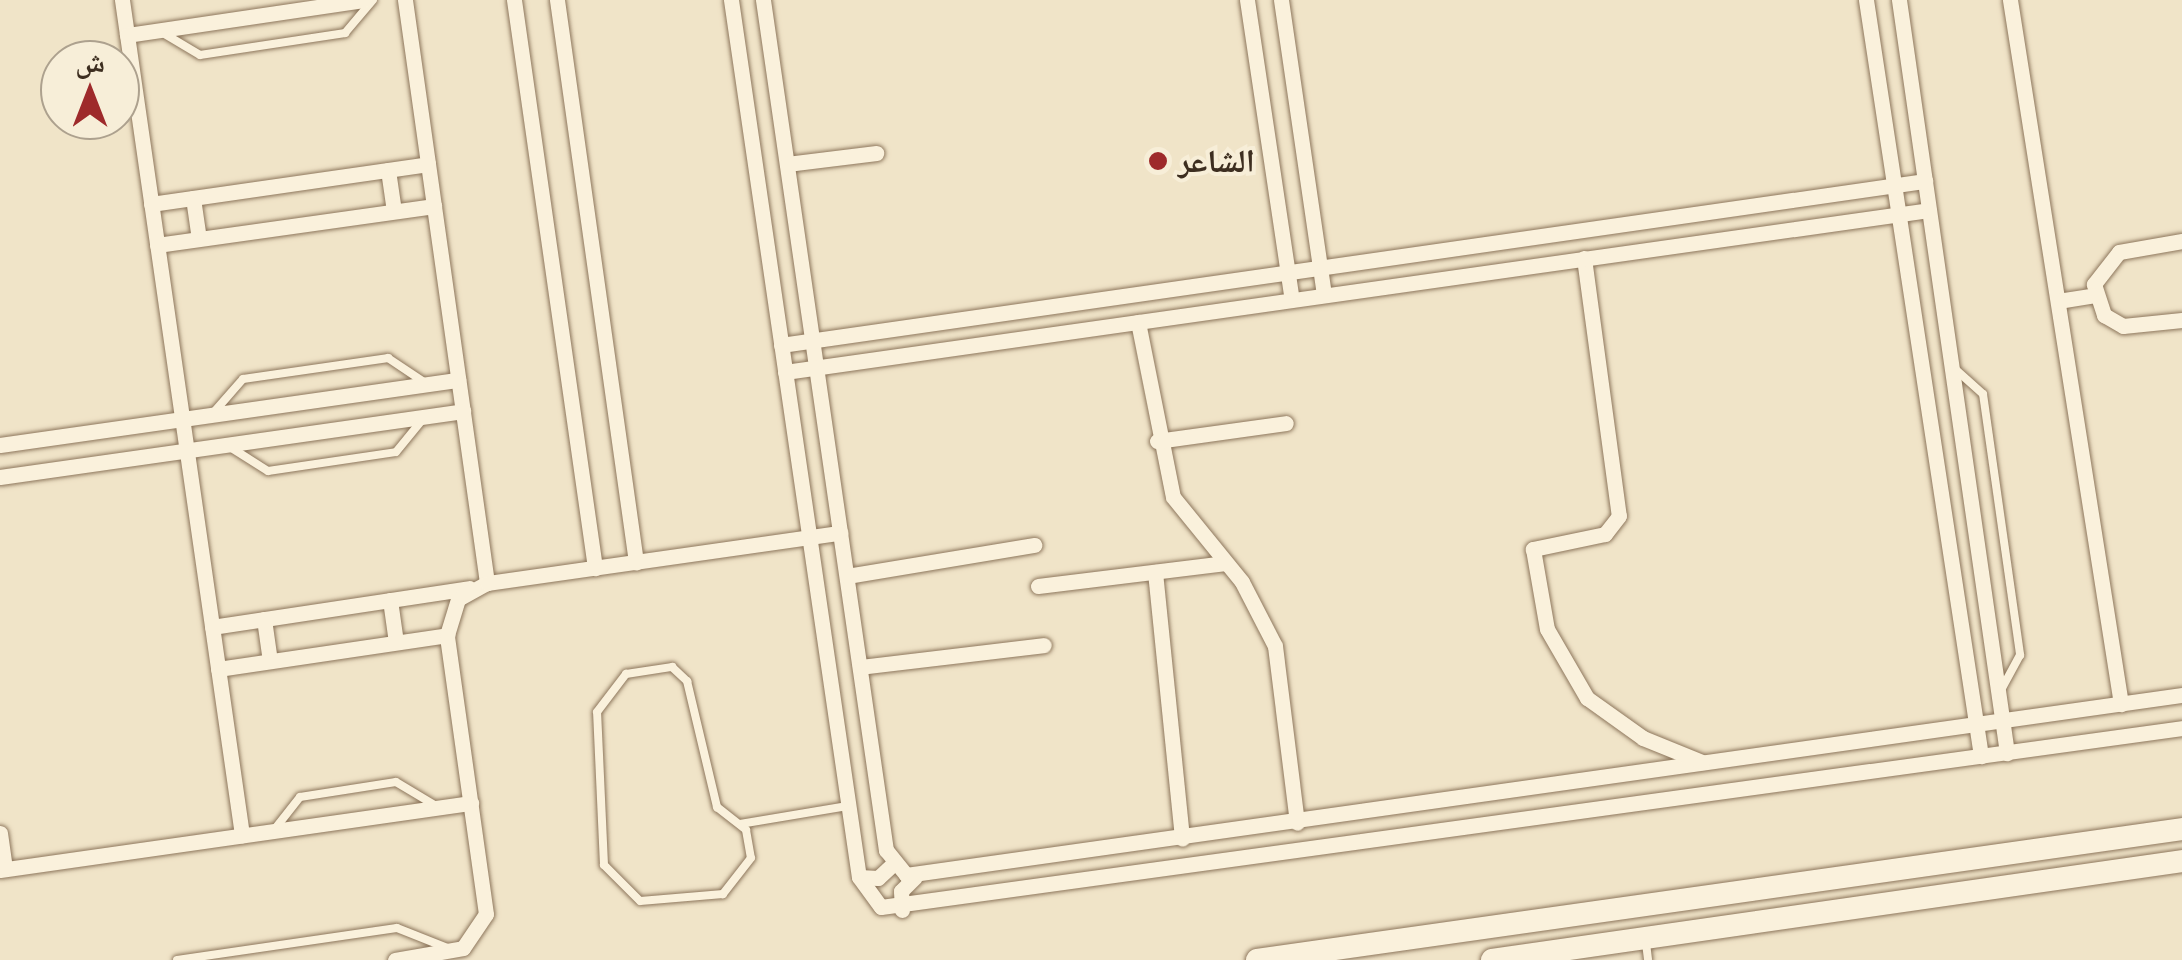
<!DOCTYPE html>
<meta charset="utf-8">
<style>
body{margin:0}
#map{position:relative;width:2182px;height:960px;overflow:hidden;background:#f0e4c8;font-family:Merriweather,"Noto Naskh Arabic",serif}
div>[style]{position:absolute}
.roads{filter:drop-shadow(0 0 2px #8d765c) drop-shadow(0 0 2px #8d765c)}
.lane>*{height:8px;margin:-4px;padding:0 4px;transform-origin:4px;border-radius:4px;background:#faf1dc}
.street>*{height:15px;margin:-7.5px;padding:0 7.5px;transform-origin:7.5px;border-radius:7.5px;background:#faf1dc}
.secondary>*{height:22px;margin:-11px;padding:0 11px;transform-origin:11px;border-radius:11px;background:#faf1dc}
.dots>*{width:28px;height:28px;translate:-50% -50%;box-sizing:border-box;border:5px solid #f7eed8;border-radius:50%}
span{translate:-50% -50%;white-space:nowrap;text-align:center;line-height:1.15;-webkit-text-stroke:8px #f7eed8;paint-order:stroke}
.poi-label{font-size:32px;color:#3d2e20;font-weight:700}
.left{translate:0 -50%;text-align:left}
.north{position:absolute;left:40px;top:40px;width:100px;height:100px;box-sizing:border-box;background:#f7eed8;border:2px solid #ada18e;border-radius:50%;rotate:0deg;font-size:28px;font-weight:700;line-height:40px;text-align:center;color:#3d2e20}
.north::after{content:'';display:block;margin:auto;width:35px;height:45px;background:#9e2a2b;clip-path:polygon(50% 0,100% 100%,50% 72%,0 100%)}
</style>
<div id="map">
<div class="roads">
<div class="lane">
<i style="left:163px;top:33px;width:43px;rotate:30.7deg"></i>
<i style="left:200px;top:55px;width:147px;rotate:-8.6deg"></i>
<i style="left:345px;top:33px;width:43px;rotate:-49.7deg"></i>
<i style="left:1954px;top:368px;width:39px;rotate:42deg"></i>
<i style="left:1983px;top:394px;width:264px;rotate:81.9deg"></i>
<i style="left:2020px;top:655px;width:42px;rotate:118.4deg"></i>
<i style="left:214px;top:412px;width:44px;rotate:-48.7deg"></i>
<i style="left:243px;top:379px;width:147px;rotate:-8.2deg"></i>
<i style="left:388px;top:358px;width:47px;rotate:33.7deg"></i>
<i style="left:230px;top:447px;width:45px;rotate:32.3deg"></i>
<i style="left:268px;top:471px;width:129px;rotate:-8.4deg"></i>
<i style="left:396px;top:452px;width:43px;rotate:-50.7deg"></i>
<i style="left:672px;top:667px;width:21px;rotate:43deg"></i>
<i style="left:687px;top:681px;width:130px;rotate:76.6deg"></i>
<i style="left:717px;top:807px;width:37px;rotate:38deg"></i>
<i style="left:746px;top:830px;width:28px;rotate:80deg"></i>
<i style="left:751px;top:858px;width:46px;rotate:127.9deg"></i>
<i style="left:723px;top:894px;width:83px;rotate:175.2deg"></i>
<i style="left:640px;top:901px;width:51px;rotate:-135deg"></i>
<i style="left:604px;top:865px;width:153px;rotate:-92.6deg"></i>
<i style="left:597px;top:712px;width:48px;rotate:-52.7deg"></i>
<i style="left:626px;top:674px;width:47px;rotate:-8.7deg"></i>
<i style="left:740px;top:824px;width:109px;rotate:-9.5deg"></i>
<i style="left:274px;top:830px;width:42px;rotate:-51.8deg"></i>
<i style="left:300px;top:797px;width:97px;rotate:-8.9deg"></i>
<i style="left:396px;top:782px;width:49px;rotate:30.8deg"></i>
<i style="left:1646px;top:943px;width:17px;rotate:83deg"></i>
<i style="left:177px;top:960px;width:222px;rotate:-8.3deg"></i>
<i style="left:397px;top:928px;width:57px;rotate:21.6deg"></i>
</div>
<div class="street">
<i style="left:122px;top:0;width:844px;rotate:81.82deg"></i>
<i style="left:405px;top:0;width:589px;rotate:81.99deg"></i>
<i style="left:514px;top:0;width:574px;rotate:81.88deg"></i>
<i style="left:557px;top:0;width:568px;rotate:82deg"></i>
<i style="left:731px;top:0;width:886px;rotate:81.7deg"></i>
<i style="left:859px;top:877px;width:37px;rotate:54deg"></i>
<i style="left:881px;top:907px;width:1313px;rotate:-7.83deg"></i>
<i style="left:763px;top:0;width:859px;rotate:81.77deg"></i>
<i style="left:886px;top:850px;width:32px;rotate:51deg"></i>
<i style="left:906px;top:875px;width:1289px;rotate:-8.03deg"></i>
<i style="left:1247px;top:0;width:303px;rotate:81.5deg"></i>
<i style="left:1281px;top:0;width:298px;rotate:81.7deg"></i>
<i style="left:1866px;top:0;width:765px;rotate:81.35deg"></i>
<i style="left:1899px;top:0;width:761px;rotate:81.84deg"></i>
<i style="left:2010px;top:0;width:713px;rotate:81.04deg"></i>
<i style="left:127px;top:35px;width:240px;rotate:-8.4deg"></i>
<i style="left:787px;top:164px;width:90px;rotate:-7deg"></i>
<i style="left:388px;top:170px;width:41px;rotate:81.7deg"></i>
<i style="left:193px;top:198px;width:41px;rotate:81.7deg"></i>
<i style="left:151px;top:204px;width:280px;rotate:-8.2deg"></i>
<i style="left:2182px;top:241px;width:64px;rotate:170.1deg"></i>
<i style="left:2119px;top:252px;width:41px;rotate:128deg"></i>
<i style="left:2094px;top:284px;width:33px;rotate:72deg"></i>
<i style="left:2104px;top:315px;width:22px;rotate:30deg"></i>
<i style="left:2123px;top:326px;width:59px;rotate:-5.8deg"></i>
<i style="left:157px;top:245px;width:280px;rotate:-8deg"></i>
<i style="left:1584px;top:258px;width:260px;rotate:82.3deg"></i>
<i style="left:1619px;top:516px;width:23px;rotate:128deg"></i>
<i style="left:1605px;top:534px;width:74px;rotate:168.2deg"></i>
<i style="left:1533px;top:549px;width:81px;rotate:80.1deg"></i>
<i style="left:1547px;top:629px;width:80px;rotate:59.9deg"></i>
<i style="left:1587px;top:698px;width:69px;rotate:35.5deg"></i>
<i style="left:1643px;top:738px;width:64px;rotate:22.1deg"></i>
<i style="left:2058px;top:301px;width:36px;rotate:-9deg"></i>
<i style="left:1138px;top:322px;width:178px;rotate:78.7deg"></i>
<i style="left:1173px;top:497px;width:109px;rotate:50.9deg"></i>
<i style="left:1242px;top:582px;width:72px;rotate:62.7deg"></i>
<i style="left:1275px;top:646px;width:178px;rotate:82.9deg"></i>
<i style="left:781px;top:345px;width:1156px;rotate:-8.16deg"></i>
<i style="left:785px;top:372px;width:1155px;rotate:-8.06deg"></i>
<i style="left:1157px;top:441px;width:130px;rotate:-7.9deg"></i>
<i style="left:0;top:445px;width:463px;rotate:-8.1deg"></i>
<i style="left:0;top:477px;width:468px;rotate:-8.1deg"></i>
<i style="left:1155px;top:572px;width:268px;rotate:84.2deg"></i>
<i style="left:847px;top:576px;width:190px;rotate:-9.4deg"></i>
<i style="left:1038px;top:586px;width:189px;rotate:-7deg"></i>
<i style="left:390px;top:600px;width:42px;rotate:81.9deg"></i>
<i style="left:264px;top:619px;width:42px;rotate:81.9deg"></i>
<i style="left:212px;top:627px;width:260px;rotate:-8.6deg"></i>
<i style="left:860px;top:667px;width:185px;rotate:-6.8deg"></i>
<i style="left:218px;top:669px;width:232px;rotate:-8.4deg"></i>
<i style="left:0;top:833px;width:36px;rotate:82deg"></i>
<i style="left:0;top:870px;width:476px;rotate:-8.1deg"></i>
<i style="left:859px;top:877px;width:19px;rotate:3deg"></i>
<i style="left:878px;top:878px;width:19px;rotate:-43deg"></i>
<i style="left:902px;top:910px;width:19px;rotate:-93deg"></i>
<i style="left:901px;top:891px;width:20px;rotate:-45deg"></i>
<i style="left:395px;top:960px;width:69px;rotate:-10deg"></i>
<i style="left:463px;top:948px;width:41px;rotate:-55.9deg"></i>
<i style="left:486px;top:914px;width:282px;rotate:-98deg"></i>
<i style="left:447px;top:635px;width:38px;rotate:-73deg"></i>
<i style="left:458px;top:599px;width:33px;rotate:-29deg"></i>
<i style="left:487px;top:583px;width:357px;rotate:-8.1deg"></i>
</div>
<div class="secondary">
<i style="left:1257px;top:960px;width:934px;rotate:-8.06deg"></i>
<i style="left:1492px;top:960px;width:697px;rotate:-8.16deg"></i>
</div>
</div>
<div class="dots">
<i style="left:1158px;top:161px;background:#9e2a2b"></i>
</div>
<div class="poi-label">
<span class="left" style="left:1178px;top:161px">الشاعر</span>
</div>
<div class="north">ش</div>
</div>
